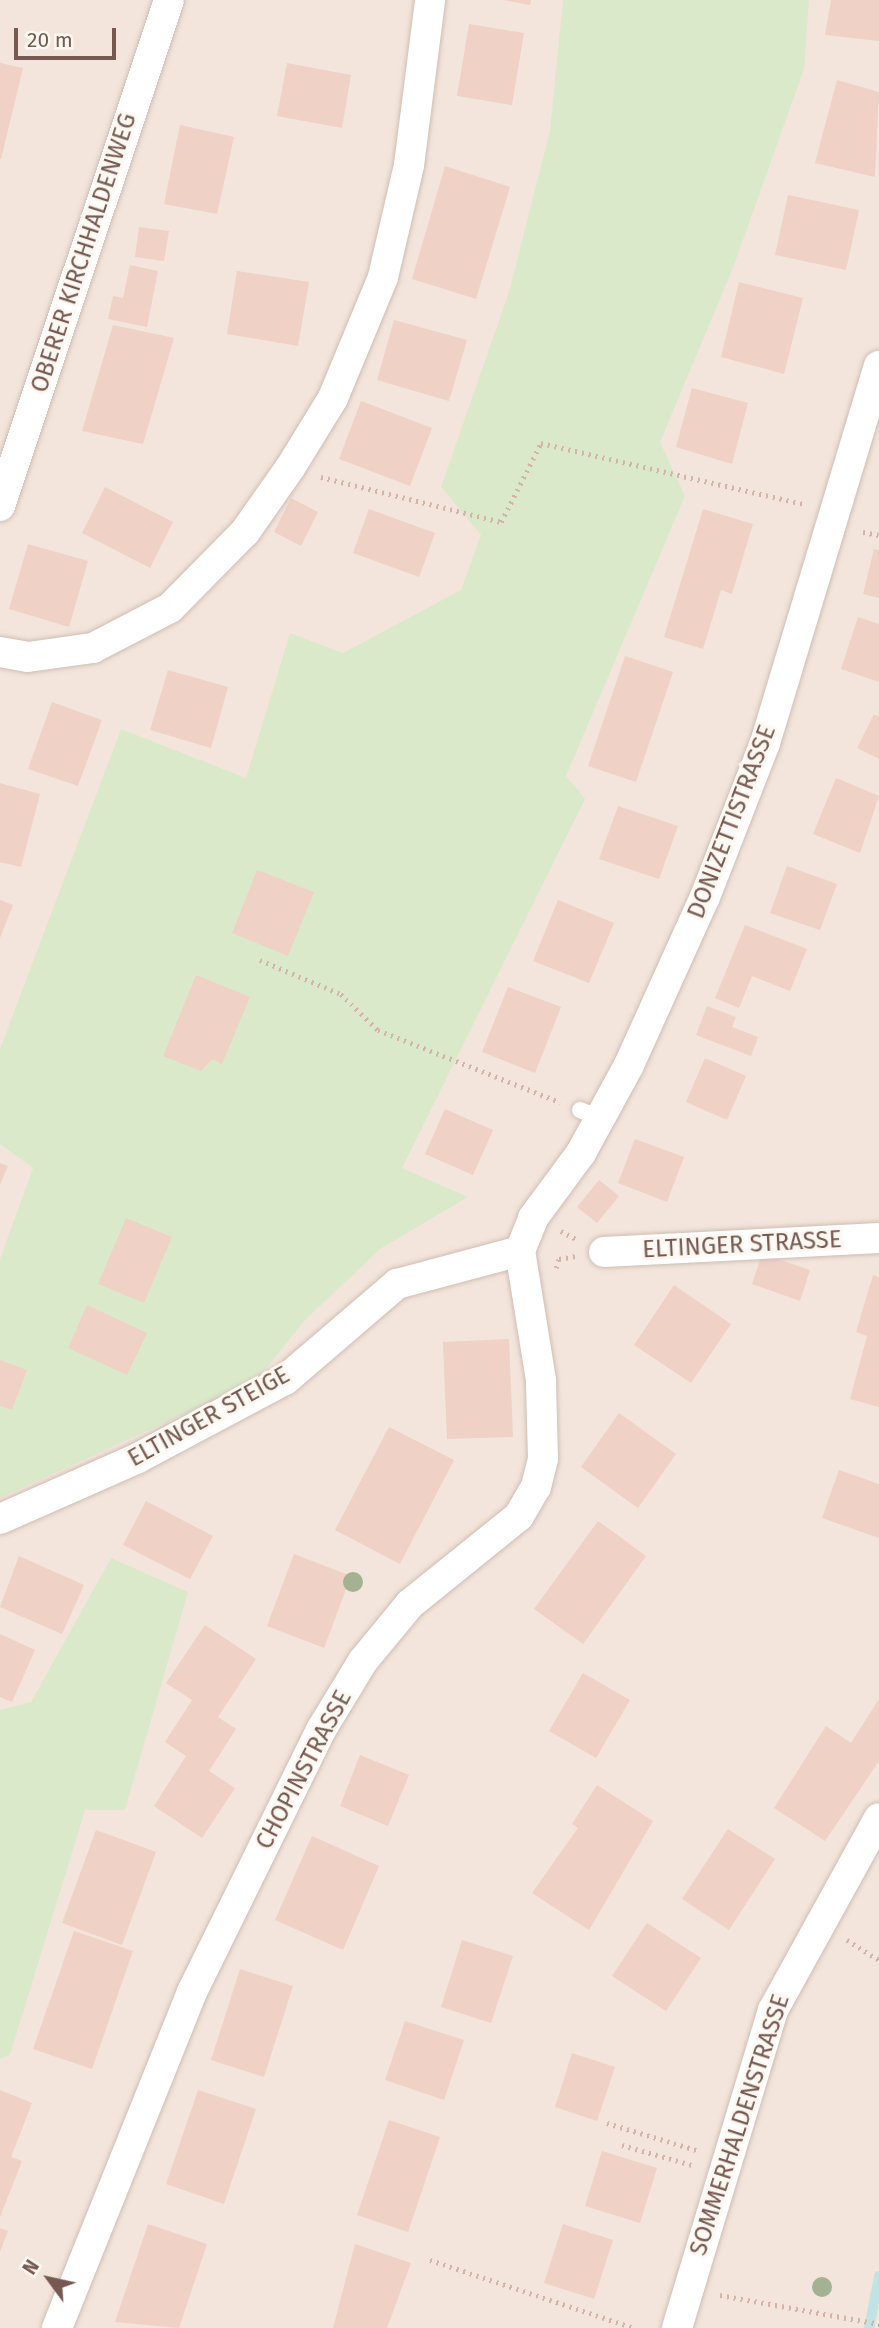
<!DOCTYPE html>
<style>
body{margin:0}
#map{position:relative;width:879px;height:2328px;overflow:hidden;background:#fbf4ec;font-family:"Fira Sans",sans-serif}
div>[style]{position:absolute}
.residential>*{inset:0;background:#f3e5db}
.green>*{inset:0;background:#dbe9cb}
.stream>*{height:10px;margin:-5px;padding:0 5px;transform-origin:5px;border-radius:5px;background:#c1e3e4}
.building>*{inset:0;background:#efd1c6}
.path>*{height:4.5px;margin-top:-2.25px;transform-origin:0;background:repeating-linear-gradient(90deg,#d4b4a8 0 2px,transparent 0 7px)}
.roads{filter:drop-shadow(0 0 2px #d0bdb4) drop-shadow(0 0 2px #d0bdb4)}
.service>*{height:16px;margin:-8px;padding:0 8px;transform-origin:8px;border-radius:8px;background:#fff}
.minor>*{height:30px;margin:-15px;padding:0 15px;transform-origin:15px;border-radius:15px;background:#fff}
.trees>*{width:20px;height:20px;margin:-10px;border-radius:50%;background:#a4b192}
span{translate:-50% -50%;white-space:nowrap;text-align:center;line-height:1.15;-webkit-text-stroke:6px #fef8f3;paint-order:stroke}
.street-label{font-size:24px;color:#765950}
.north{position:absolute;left:14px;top:2244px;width:70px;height:70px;-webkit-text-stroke:5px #fef8f3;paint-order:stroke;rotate:303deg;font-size:19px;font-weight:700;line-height:28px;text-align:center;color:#765950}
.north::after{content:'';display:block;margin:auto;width:24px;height:32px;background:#765950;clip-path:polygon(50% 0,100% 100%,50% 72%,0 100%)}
.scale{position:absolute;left:14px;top:28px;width:102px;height:32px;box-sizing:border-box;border:4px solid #765950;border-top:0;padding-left:9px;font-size:21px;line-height:24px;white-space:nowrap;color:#765950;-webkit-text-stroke:5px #fef8f3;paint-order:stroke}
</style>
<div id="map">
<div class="residential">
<i style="clip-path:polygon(0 0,879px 0,879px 2328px,0 2328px)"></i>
</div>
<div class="green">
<i style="clip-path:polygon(563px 0,809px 0,804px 69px,733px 268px,660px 442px,685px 496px,566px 776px,585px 799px,402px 1168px,468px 1197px,380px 1249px,305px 1320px,256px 1381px,0 1498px,0 1259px,33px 1168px,0 1144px,0 1049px,121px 729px,246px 778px,290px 633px,343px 653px,461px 590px,481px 535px,441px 487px,509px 292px,550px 131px)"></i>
<i style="clip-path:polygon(111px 1558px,188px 1592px,125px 1810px,85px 1810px,10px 2055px,0 2059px,0 1710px,31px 1702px)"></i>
</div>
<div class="stream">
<i style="left:869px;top:2328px;width:53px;rotate:-79.1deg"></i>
</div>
<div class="building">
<i style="clip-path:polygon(503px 0,531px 0,530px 5px)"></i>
<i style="clip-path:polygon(831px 0,879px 0,879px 41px,825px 35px)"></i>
<i style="clip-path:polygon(469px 24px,524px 33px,512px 105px,457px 96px)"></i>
<i style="clip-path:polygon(0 63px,23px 68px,1px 159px,0 159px)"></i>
<i style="clip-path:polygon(287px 63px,351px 75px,342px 128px,277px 116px)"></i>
<i style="clip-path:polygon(837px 80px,879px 92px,875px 177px,815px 163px)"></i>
<i style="clip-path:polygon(180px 125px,234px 137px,217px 214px,164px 204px)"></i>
<i style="clip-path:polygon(445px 166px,510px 187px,476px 299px,412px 279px)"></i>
<i style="clip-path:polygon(788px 195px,859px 210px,846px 270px,775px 255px)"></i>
<i style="clip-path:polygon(139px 227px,169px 231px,164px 261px,135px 257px)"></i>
<i style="clip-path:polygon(130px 265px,158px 271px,147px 327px,108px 319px,113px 296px,123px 298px)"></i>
<i style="clip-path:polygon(237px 271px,309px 282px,298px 346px,227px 334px)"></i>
<i style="clip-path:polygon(739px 282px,803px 298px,784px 374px,721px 357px)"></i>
<i style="clip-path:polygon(394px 320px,467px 340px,449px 401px,377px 380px)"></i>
<i style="clip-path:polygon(113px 325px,174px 338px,143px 444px,82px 431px)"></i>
<i style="clip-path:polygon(692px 388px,748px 403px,732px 464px,676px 447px)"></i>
<i style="clip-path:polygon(361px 401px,432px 428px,410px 486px,339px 459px)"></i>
<i style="clip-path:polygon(105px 487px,173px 522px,150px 568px,82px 533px)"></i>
<i style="clip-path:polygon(291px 498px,318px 512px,301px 546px,274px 532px)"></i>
<i style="clip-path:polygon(369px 509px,435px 533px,419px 577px,353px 553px)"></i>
<i style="clip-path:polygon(703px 509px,753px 524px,732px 594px,721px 590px,703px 649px,664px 637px)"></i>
<i style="clip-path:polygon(28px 544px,88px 561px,69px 627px,9px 609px)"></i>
<i style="clip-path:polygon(874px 549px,879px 550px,879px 598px,863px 594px)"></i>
<i style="clip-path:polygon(858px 617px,879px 624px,879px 682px,841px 669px)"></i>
<i style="clip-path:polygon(625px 656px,673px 672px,636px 782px,588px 766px)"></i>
<i style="clip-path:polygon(168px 670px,228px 687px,211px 748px,150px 730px)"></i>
<i style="clip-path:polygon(52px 702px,102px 720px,78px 786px,28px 769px)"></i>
<i style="clip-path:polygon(874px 714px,879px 717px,879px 759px,857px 748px)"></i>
<i style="clip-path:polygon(836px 778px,879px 796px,860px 853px,813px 834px)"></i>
<i style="clip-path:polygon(0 783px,40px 794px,21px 867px,0 862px)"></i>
<i style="clip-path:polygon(618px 806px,678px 826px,659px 879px,599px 859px)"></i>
<i style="clip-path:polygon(787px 866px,837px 884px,820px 930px,770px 913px)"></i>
<i style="clip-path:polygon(257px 870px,314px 892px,288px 956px,232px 933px)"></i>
<i style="clip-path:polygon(0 900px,13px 905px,0 938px)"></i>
<i style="clip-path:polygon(558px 900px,614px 923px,589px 983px,533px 961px)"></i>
<i style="clip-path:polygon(745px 925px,807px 949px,790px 991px,752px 976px,739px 1008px,715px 998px)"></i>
<i style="clip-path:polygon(196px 975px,250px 997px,222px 1064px,212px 1059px,201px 1071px,163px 1056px)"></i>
<i style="clip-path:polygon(508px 987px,561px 1007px,535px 1073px,482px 1052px)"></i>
<i style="clip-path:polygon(707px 1006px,736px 1017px,732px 1027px,758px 1037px,751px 1056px,696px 1035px)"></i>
<i style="clip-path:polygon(705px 1058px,746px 1076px,727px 1120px,686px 1102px)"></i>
<i style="clip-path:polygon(445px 1109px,493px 1130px,473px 1175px,425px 1154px)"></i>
<i style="clip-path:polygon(635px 1139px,684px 1157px,667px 1202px,618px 1183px)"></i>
<i style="clip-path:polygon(0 1163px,8px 1166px,0 1185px)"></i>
<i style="clip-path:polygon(599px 1180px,619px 1196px,597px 1223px,577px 1207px)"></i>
<i style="clip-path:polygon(126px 1218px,172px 1237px,144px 1303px,98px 1284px)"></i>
<i style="clip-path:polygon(762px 1254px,810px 1270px,800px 1301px,752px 1284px)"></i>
<i style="clip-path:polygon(873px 1275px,879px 1277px,879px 1407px,850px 1399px,867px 1336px,856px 1332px)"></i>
<i style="clip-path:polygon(674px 1285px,731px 1324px,691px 1383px,634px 1345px)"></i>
<i style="clip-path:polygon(87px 1305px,147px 1333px,127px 1375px,68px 1348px)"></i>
<i style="clip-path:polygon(509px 1339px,513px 1437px,447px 1439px,443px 1342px)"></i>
<i style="clip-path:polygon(0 1360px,27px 1370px,12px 1410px,0 1406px)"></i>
<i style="clip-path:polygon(619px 1413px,676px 1454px,638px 1508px,581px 1467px)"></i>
<i style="clip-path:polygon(389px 1427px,454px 1460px,400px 1564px,335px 1530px)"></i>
<i style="clip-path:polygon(839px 1470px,879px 1484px,879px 1538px,822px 1518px)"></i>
<i style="clip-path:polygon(146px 1501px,213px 1536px,190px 1579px,123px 1545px)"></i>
<i style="clip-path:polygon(598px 1521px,646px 1556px,583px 1644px,534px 1609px)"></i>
<i style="clip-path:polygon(294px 1554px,351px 1576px,324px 1648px,267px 1626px)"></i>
<i style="clip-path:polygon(19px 1556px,84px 1585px,62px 1634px,0 1607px)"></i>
<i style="clip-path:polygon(205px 1625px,256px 1659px,218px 1717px,236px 1729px,209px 1771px,235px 1788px,202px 1838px,154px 1806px,186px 1756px,165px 1742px,192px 1700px,166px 1683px)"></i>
<i style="clip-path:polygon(0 1634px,35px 1650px,12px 1702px,0 1697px)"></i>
<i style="clip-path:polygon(583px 1673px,630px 1700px,596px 1758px,549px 1731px)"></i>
<i style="clip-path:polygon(879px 1699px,879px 1761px,825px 1841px,774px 1808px,826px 1726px,851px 1743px)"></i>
<i style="clip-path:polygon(360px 1755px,409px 1775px,388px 1826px,340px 1806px)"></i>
<i style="clip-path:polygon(597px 1785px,653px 1821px,589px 1930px,532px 1893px,578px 1828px,572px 1824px)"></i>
<i style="clip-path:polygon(728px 1829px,775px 1859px,729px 1930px,682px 1899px)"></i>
<i style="clip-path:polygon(96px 1830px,156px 1852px,122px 1945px,62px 1923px)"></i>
<i style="clip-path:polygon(312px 1836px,379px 1866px,343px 1950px,275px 1920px)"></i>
<i style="clip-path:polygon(647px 1923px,701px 1958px,666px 2011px,612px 1976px)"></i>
<i style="clip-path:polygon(74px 1931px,133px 1951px,92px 2069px,33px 2049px)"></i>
<i style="clip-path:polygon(462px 1940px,513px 1956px,491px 2023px,441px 2007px)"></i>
<i style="clip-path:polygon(240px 1969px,293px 1986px,264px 2077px,211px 2060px)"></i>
<i style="clip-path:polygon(405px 2021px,464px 2040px,444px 2100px,385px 2080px)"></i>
<i style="clip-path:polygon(572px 2053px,615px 2067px,597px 2121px,555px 2107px)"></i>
<i style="clip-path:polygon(0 2090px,32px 2103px,11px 2157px,22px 2161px,0 2217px)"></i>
<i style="clip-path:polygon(198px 2090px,256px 2109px,224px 2204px,166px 2184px)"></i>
<i style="clip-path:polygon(389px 2120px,440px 2137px,408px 2232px,357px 2215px)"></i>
<i style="clip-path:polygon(602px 2151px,657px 2168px,640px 2223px,585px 2206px)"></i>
<i style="clip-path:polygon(148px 2224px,207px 2244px,179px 2328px,115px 2322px)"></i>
<i style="clip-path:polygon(563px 2224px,613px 2240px,594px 2299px,544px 2283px)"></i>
<i style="clip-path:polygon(0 2228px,8px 2231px,0 2252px)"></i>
<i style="clip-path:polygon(355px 2244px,411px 2263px,387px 2328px,333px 2328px)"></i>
</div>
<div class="path">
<i style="left:321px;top:477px;width:186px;rotate:14deg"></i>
<i style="left:501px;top:522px;width:89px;rotate:-63.1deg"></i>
<i style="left:541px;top:443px;width:270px;rotate:13.1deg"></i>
<i style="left:863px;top:532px;width:16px;rotate:11deg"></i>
<i style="left:260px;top:960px;width:88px;rotate:22.8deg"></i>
<i style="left:341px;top:994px;width:52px;rotate:44.2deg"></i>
<i style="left:378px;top:1030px;width:196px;rotate:21.6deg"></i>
<i style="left:561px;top:1231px;width:19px;rotate:28deg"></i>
<i style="left:556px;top:1268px;width:9px;rotate:-72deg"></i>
<i style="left:559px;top:1259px;width:17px;rotate:-10deg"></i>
<i style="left:847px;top:1940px;width:38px;rotate:32deg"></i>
<i style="left:607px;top:2123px;width:97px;rotate:16.8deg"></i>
<i style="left:622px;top:2145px;width:76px;rotate:16deg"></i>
<i style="left:430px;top:2260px;width:215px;rotate:18.4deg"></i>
<i style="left:720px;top:2295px;width:162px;rotate:10.3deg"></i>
</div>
<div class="roads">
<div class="service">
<i style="left:580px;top:1110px;width:22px;rotate:22deg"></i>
</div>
<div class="minor">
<i style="left:0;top:506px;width:533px;rotate:-71.53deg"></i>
<i style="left:0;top:652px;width:28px;rotate:10deg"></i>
<i style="left:28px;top:657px;width:66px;rotate:-7.9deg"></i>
<i style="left:93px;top:648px;width:87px;rotate:-27.5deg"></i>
<i style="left:170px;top:608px;width:107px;rotate:-45.4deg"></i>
<i style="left:245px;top:532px;width:78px;rotate:-54.9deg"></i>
<i style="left:290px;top:468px;width:82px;rotate:-58.4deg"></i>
<i style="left:333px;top:398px;width:131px;rotate:-67.5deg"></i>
<i style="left:383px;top:277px;width:115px;rotate:-76.9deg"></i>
<i style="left:409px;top:165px;width:166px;rotate:-82.7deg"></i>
<i style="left:520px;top:1251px;width:35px;rotate:-68deg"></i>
<i style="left:533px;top:1218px;width:81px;rotate:-53.6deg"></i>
<i style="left:581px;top:1153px;width:100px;rotate:-61.4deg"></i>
<i style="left:629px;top:1065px;width:184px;rotate:-65.7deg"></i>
<i style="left:705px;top:897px;width:165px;rotate:-68.7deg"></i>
<i style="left:765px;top:743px;width:394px;rotate:-73.2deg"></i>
<i style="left:604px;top:1252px;width:275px;rotate:-2.9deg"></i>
<i style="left:0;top:1519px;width:151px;rotate:-23.8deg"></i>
<i style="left:138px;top:1458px;width:166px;rotate:-28deg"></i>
<i style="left:285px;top:1380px;width:148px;rotate:-40.6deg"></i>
<i style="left:397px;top:1284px;width:127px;rotate:-15deg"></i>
<i style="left:57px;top:2328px;width:362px;rotate:-68.1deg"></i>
<i style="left:192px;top:1992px;width:292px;rotate:-63.8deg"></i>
<i style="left:321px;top:1730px;width:81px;rotate:-58.7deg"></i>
<i style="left:363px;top:1661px;width:74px;rotate:-50.5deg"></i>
<i style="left:410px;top:1604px;width:140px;rotate:-38.9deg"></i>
<i style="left:519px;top:1516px;width:34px;rotate:-60deg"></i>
<i style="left:536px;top:1487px;width:29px;rotate:-76deg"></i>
<i style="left:543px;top:1459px;width:79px;rotate:-91.5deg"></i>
<i style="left:541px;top:1380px;width:131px;rotate:-99.2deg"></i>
<i style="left:677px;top:2328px;width:332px;rotate:-73.2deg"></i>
<i style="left:773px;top:2010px;width:219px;rotate:-61.1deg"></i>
</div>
</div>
<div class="trees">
<i style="left:353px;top:1582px"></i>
<i style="left:822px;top:2287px"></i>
</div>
<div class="street-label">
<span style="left:84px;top:253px;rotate:-72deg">OBERER KIRCHHALDENWEG</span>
<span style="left:732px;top:822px;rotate:-69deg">DONIZETTISTRASSE</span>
<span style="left:742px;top:1245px;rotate:-3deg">ELTINGER STRASSE</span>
<span style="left:209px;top:1417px;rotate:-29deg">ELTINGER STEIGE</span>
<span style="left:304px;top:1770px;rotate:-62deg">CHOPINSTRASSE</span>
<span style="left:740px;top:2125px;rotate:-72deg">SOMMERHALDENSTRASSE</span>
</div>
<div class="north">N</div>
<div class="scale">20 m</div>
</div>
